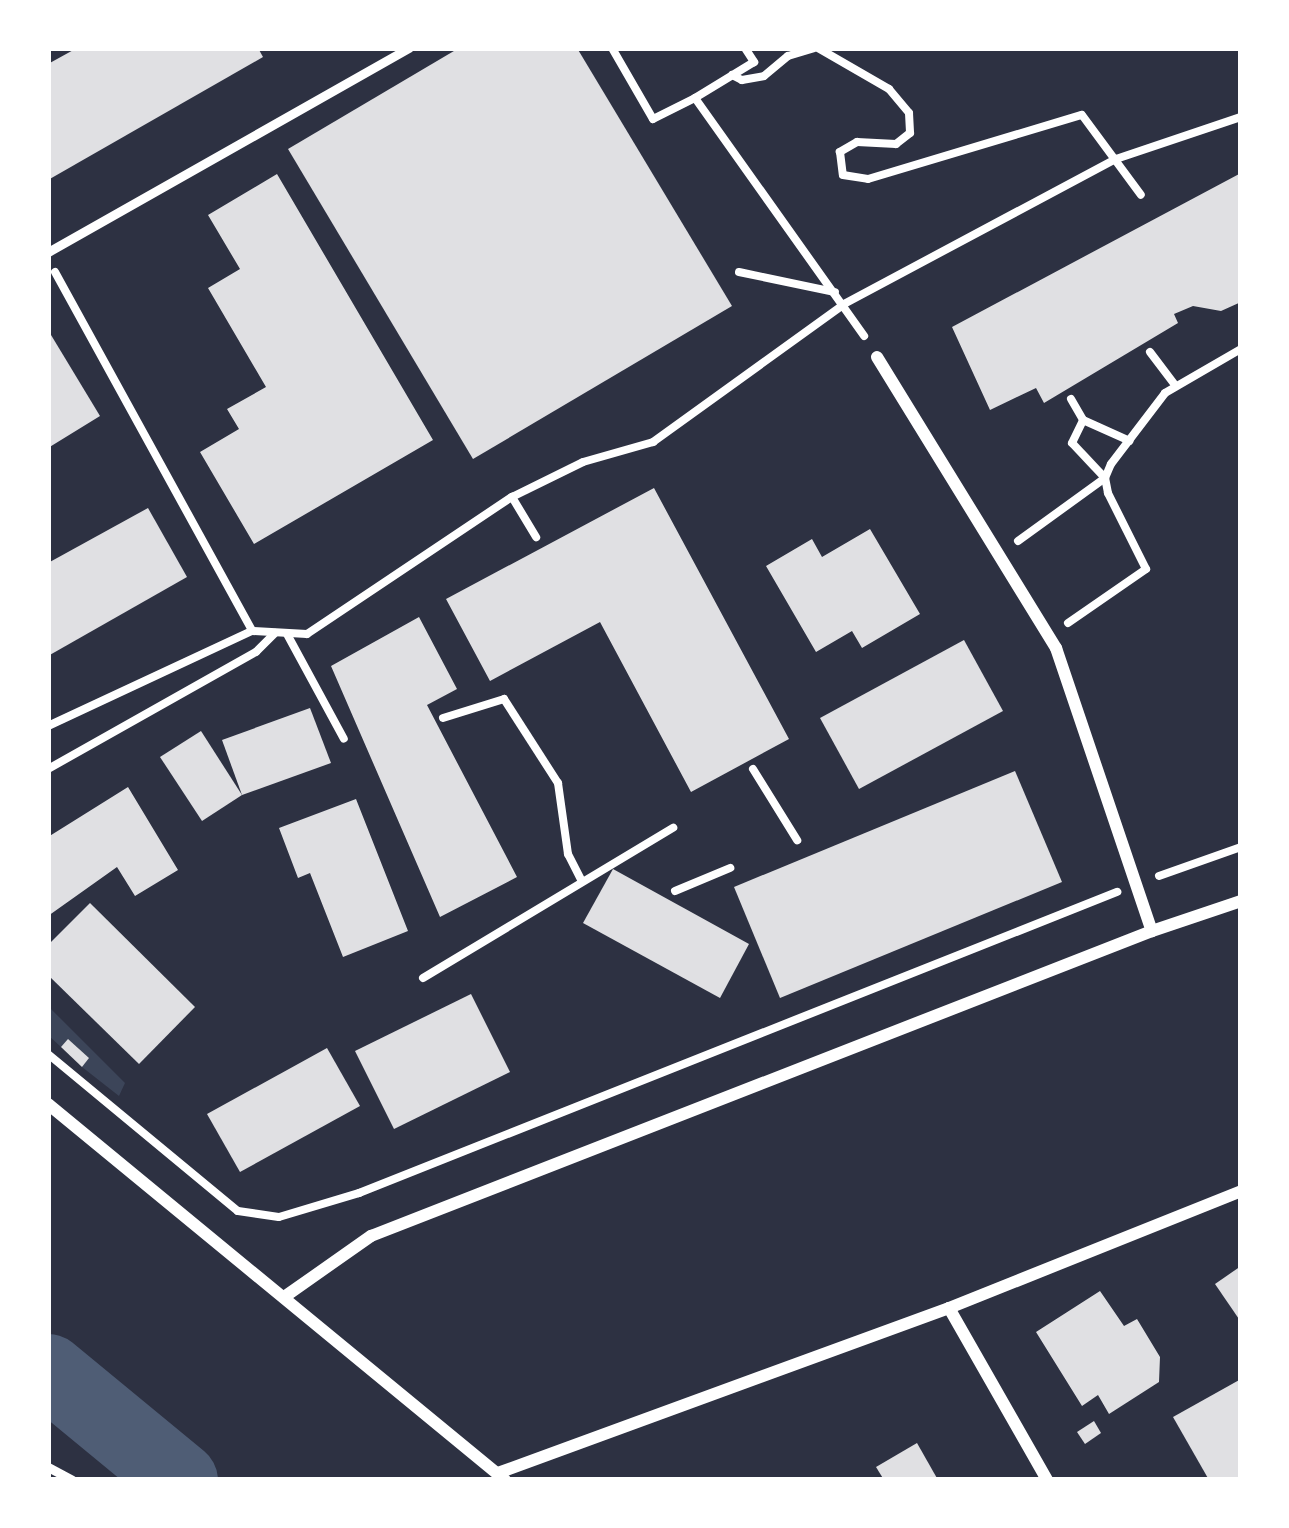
<!DOCTYPE html>
<style>
body{margin:0}
#map{position:relative;width:1289px;height:1528px;overflow:hidden;background:#2d3142;font-family:Helvetica,sans-serif}
div>[style]{position:absolute}
.green>*{inset:0;background:#3c4559}
.river>*{height:75px;margin:-37.5px;padding:0 37.5px;transform-origin:37.5px;border-radius:37.5px;background:#4f5d75}
.building>*{inset:0;background:#e0e0e3}
.path>*{height:8px;margin:-4px;padding:0 4px;transform-origin:4px;border-radius:4px;background:#fff}
.service>*{height:9px;margin:-4.5px;padding:0 4.5px;transform-origin:4.5px;border-radius:4.5px;background:#fff}
.minor>*{height:12px;margin:-6px;padding:0 6px;transform-origin:6px;border-radius:6px;background:#fff}
span{translate:-50% -50%;white-space:nowrap;text-align:center;line-height:1.15;-webkit-text-stroke:12px #fff;paint-order:stroke}
.frame{position:absolute;inset:0;border:51px solid #fff;pointer-events:none}
</style>
<div id="map">
<div class="green">
<i style="clip-path:polygon(48px 1006px,125px 1083px,119px 1096px,82px 1067px,89px 1058px,69px 1040px,61px 1047px,48px 1035px)"></i>
</div>
<div class="river">
<i style="left:48px;top:1371px;width:171px;rotate:39.5deg"></i>
</div>
<div class="building">
<i style="clip-path:polygon(77px 48px,258px 48px,263px 57px,48px 180px,48px 64px)"></i>
<i style="clip-path:polygon(459px 48px,577px 48px,732px 306px,473px 459px,288px 149px)"></i>
<i style="clip-path:polygon(1241px 173px,1241px 302px,1221px 311px,1193px 306px,1174px 314px,1178px 323px,1044px 403px,1036px 388px,990px 410px,952px 327px)"></i>
<i style="clip-path:polygon(277px 174px,433px 440px,254px 544px,200px 452px,239px 429px,227px 409px,266px 387px,208px 288px,240px 269px,208px 215px)"></i>
<i style="clip-path:polygon(48px 330px,100px 416px,48px 448px)"></i>
<i style="clip-path:polygon(654px 488px,789px 739px,691px 792px,600px 622px,490px 681px,446px 599px)"></i>
<i style="clip-path:polygon(148px 508px,187px 577px,48px 656px,48px 563px)"></i>
<i style="clip-path:polygon(870px 529px,920px 614px,862px 648px,852px 631px,816px 652px,766px 566px,812px 539px,822px 557px)"></i>
<i style="clip-path:polygon(419px 617px,457px 689px,427px 705px,517px 877px,440px 917px,331px 666px)"></i>
<i style="clip-path:polygon(964px 640px,1003px 711px,859px 789px,820px 718px)"></i>
<i style="clip-path:polygon(310px 708px,331px 763px,242px 795px,222px 740px)"></i>
<i style="clip-path:polygon(201px 731px,242px 795px,202px 821px,160px 757px)"></i>
<i style="clip-path:polygon(1015px 771px,1062px 882px,780px 998px,734px 887px)"></i>
<i style="clip-path:polygon(128px 787px,178px 870px,135px 896px,117px 867px,48px 916px,48px 837px)"></i>
<i style="clip-path:polygon(356px 799px,408px 931px,343px 957px,310px 873px,298px 878px,279px 828px)"></i>
<i style="clip-path:polygon(613px 869px,749px 944px,720px 998px,583px 923px)"></i>
<i style="clip-path:polygon(90px 903px,195px 1007px,139px 1064px,48px 975px,48px 945px)"></i>
<i style="clip-path:polygon(471px 994px,510px 1072px,394px 1129px,355px 1051px)"></i>
<i style="clip-path:polygon(68px 1039px,89px 1058px,82px 1067px,61px 1047px)"></i>
<i style="clip-path:polygon(327px 1048px,360px 1106px,240px 1172px,207px 1114px)"></i>
<i style="clip-path:polygon(1241px 1266px,1241px 1322px,1215px 1284px)"></i>
<i style="clip-path:polygon(1100px 1291px,1124px 1326px,1137px 1319px,1160px 1357px,1159px 1382px,1109px 1414px,1098px 1395px,1082px 1406px,1036px 1332px)"></i>
<i style="clip-path:polygon(1241px 1379px,1241px 1480px,1209px 1480px,1173px 1417px)"></i>
<i style="clip-path:polygon(1094px 1421px,1101px 1433px,1085px 1444px,1077px 1432px)"></i>
<i style="clip-path:polygon(917px 1443px,938px 1480px,884px 1480px,876px 1467px)"></i>
</div>
<div class="path">
<i style="left:612px;top:48px;width:82px;rotate:60deg"></i>
<i style="left:653px;top:119px;width:47px;rotate:-26.6deg"></i>
<i style="left:745px;top:48px;width:17px;rotate:57deg"></i>
<i style="left:754px;top:62px;width:69px;rotate:148.6deg"></i>
<i style="left:695px;top:98px;width:292px;rotate:54.6deg"></i>
<i style="left:818px;top:48px;width:82px;rotate:30deg"></i>
<i style="left:889px;top:89px;width:31px;rotate:50deg"></i>
<i style="left:909px;top:113px;width:20px;rotate:87deg"></i>
<i style="left:910px;top:133px;width:18px;rotate:142deg"></i>
<i style="left:896px;top:144px;width:39px;rotate:-177deg"></i>
<i style="left:857px;top:142px;width:20px;rotate:150deg"></i>
<i style="left:840px;top:152px;width:23px;rotate:83deg"></i>
<i style="left:843px;top:175px;width:25px;rotate:9deg"></i>
<i style="left:868px;top:179px;width:223px;rotate:-16.7deg"></i>
<i style="left:1082px;top:115px;width:99px;rotate:53.6deg"></i>
<i style="left:732px;top:75px;width:11px;rotate:27deg"></i>
<i style="left:742px;top:80px;width:22px;rotate:-10deg"></i>
<i style="left:764px;top:76px;width:31px;rotate:-40deg"></i>
<i style="left:788px;top:56px;width:27px;rotate:-17deg"></i>
<i style="left:55px;top:272px;width:409px;rotate:61.2deg"></i>
<i style="left:739px;top:272px;width:98px;rotate:11.8deg"></i>
<i style="left:1150px;top:352px;width:41px;rotate:52.9deg"></i>
<i style="left:1071px;top:399px;width:24px;rotate:60deg"></i>
<i style="left:512px;top:497px;width:47px;rotate:59deg"></i>
<i style="left:1018px;top:541px;width:107px;rotate:-35.9deg"></i>
<i style="left:1105px;top:478px;width:48px;rotate:-133.3deg"></i>
<i style="left:1072px;top:443px;width:25px;rotate:-64deg"></i>
<i style="left:1083px;top:420px;width:51px;rotate:24.1deg"></i>
<i style="left:1068px;top:623px;width:95px;rotate:-34.7deg"></i>
<i style="left:1146px;top:569px;width:85px;rotate:-116.6deg"></i>
<i style="left:1108px;top:493px;width:15px;rotate:-101deg"></i>
<i style="left:1105px;top:478px;width:15px;rotate:-67deg"></i>
<i style="left:1111px;top:464px;width:89px;rotate:-52.7deg"></i>
<i style="left:1165px;top:393px;width:88px;rotate:-30.1deg"></i>
<i style="left:287px;top:634px;width:119px;rotate:61.5deg"></i>
<i style="left:443px;top:718px;width:64px;rotate:-17.3deg"></i>
<i style="left:504px;top:699px;width:100px;rotate:57.3deg"></i>
<i style="left:558px;top:783px;width:72px;rotate:82deg"></i>
<i style="left:568px;top:854px;width:31px;rotate:63deg"></i>
<i style="left:48px;top:726px;width:225px;rotate:-25deg"></i>
<i style="left:252px;top:631px;width:55px;rotate:3.1deg"></i>
<i style="left:307px;top:634px;width:247px;rotate:-33.8deg"></i>
<i style="left:512px;top:497px;width:79px;rotate:-26.2deg"></i>
<i style="left:583px;top:462px;width:73px;rotate:-15.9deg"></i>
<i style="left:653px;top:442px;width:236px;rotate:-35.8deg"></i>
<i style="left:844px;top:304px;width:308px;rotate:-28.1deg"></i>
<i style="left:1116px;top:159px;width:132px;rotate:-18.6deg"></i>
<i style="left:48px;top:769px;width:239px;rotate:-29.4deg"></i>
<i style="left:256px;top:652px;width:27px;rotate:-45deg"></i>
<i style="left:753px;top:769px;width:84px;rotate:58.2deg"></i>
<i style="left:1159px;top:876px;width:87px;rotate:-19.5deg"></i>
<i style="left:675px;top:891px;width:60px;rotate:-22.7deg"></i>
<i style="left:423px;top:978px;width:292px;rotate:-31deg"></i>
<i style="left:48px;top:1054px;width:246px;rotate:39.6deg"></i>
<i style="left:238px;top:1211px;width:41px;rotate:8.3deg"></i>
<i style="left:279px;top:1217px;width:84px;rotate:-16.7deg"></i>
<i style="left:359px;top:1193px;width:816px;rotate:-21.66deg"></i>
</div>
<div class="service">
<i style="left:48px;top:252px;width:415px;rotate:-29.5deg"></i>
<i style="left:48px;top:1467px;width:27px;rotate:28deg"></i>
</div>
<div class="minor">
<i style="left:877px;top:357px;width:342px;rotate:58.4deg"></i>
<i style="left:1056px;top:648px;width:299px;rotate:71.3deg"></i>
<i style="left:48px;top:1104px;width:592px;rotate:39.45deg"></i>
<i style="left:287px;top:1295px;width:103px;rotate:-35.1deg"></i>
<i style="left:371px;top:1236px;width:838px;rotate:-21.33deg"></i>
<i style="left:1152px;top:931px;width:94px;rotate:-18.6deg"></i>
<i style="left:949px;top:1308px;width:198px;rotate:60.3deg"></i>
<i style="left:498px;top:1473px;width:480px;rotate:-20.1deg"></i>
<i style="left:949px;top:1308px;width:315px;rotate:-21.8deg"></i>
</div>
<div class="frame"></div>
</div>
